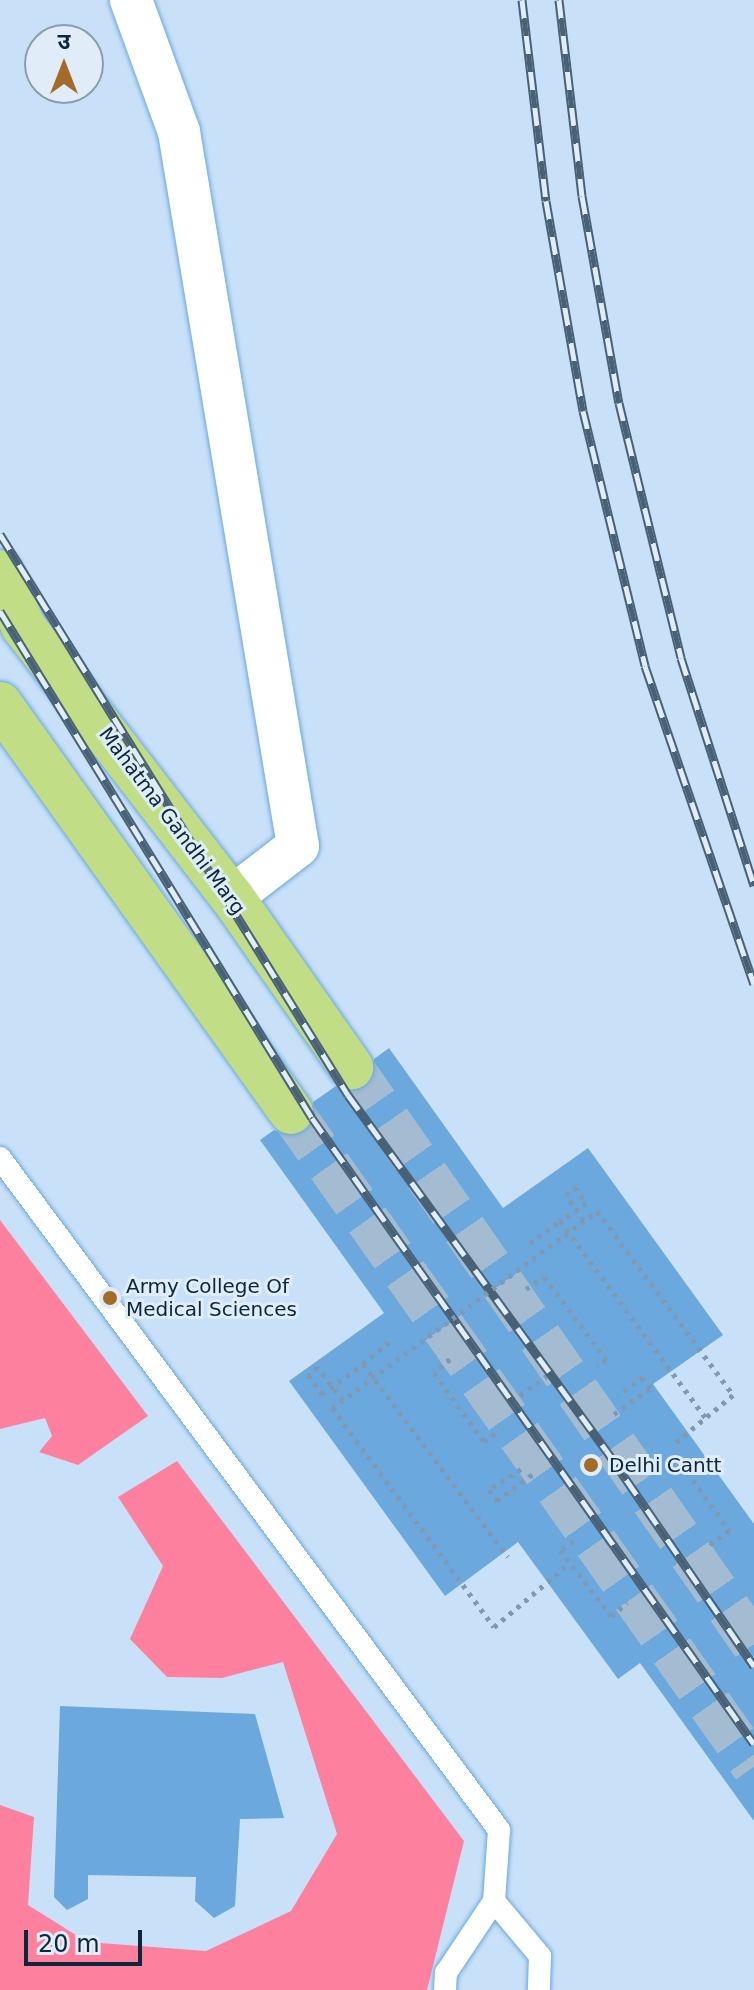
<!DOCTYPE html>
<meta charset="utf-8">
<style>
body{margin:0}
#map{position:relative;width:754px;height:1990px;overflow:hidden;background:#c9e1f8;font-family:"DejaVu Sans","Noto Sans Devanagari",sans-serif}
div>[style]{position:absolute}
.green>*{inset:0;background:#fe809f}
.building>*{inset:0;background:#6ba8de}
.primary-tunnel>*{height:44px;margin-top:-22px;transform-origin:0;background:repeating-linear-gradient(90deg,#a3bcd2 0 44px,transparent 0 66px)}
.path>*{height:5px;margin-top:-2.5px;transform-origin:0;background:repeating-linear-gradient(90deg,#8199b0 0 4px,transparent 0 10px)}
.roads{filter:drop-shadow(0 0 2px #6ba8de) drop-shadow(0 0 2px #6ba8de)}
.service>*{height:22px;margin:-11px;padding:0 11px;transform-origin:11px;border-radius:11px;background:#fff}
.minor>*{height:42px;margin:-21px;padding:0 21px;transform-origin:21px;border-radius:21px;background:#fff}
.primary>*{height:44px;margin:-22px;padding:0 22px;transform-origin:22px;border-radius:22px;background:#c1dd86}
.rail>*{height:9px;margin-top:-4.5px;transform-origin:0;background:repeating-linear-gradient(90deg,#e0edf8 0 18px,#486177 0 36px);box-sizing:border-box;border-block:2px solid #486177}
.path-bridge>*{height:5px;margin-top:-2.5px;transform-origin:0;background:repeating-linear-gradient(90deg,#8199b0 0 4px,transparent 0 10px)}
.dots>*{width:22px;height:22px;translate:-50% -50%;box-sizing:border-box;border:4px solid #e0edf8;border-radius:50%}
span{translate:-50% -50%;white-space:nowrap;text-align:center;line-height:1.15;-webkit-text-stroke:6px #e0edf8;paint-order:stroke}
.street-label{font-size:20px;color:#0c263b}
.poi-label{font-size:20px;color:#0c263b}
.left{translate:0 -50%;text-align:left}
.north{position:absolute;left:24px;top:24px;width:80px;height:80px;box-sizing:border-box;background:#e0edf8;border:2px solid #8b9dac;border-radius:50%;rotate:0deg;font-size:22px;font-weight:700;line-height:32px;text-align:center;color:#0c263b}
.north::after{content:'';display:block;margin:auto;width:28px;height:36px;background:#a36a28;clip-path:polygon(50% 0,100% 100%,50% 72%,0 100%)}
.scale{position:absolute;left:24px;top:1930px;width:118px;height:36px;box-sizing:border-box;border:4px solid #0c263b;border-top:0;padding-left:10px;font-size:24px;line-height:28px;white-space:nowrap;color:#0c263b;-webkit-text-stroke:6px #e0edf8;paint-order:stroke}
</style>
<div id="map">
<div class="green">
<i style="clip-path:polygon(0 1220px,148px 1416px,78px 1465px,39px 1452px,52px 1436px,45px 1418px,0 1429px)"></i>
<i style="clip-path:polygon(177px 1461px,464px 1841px,427px 1990px,0 1990px,0 1805px,34px 1817px,28px 1905px,87px 1942px,206px 1951px,291px 1911px,337px 1834px,283px 1662px,222px 1678px,167px 1677px,130px 1639px,163px 1566px,118px 1497px)"></i>
</div>
<div class="building">
<i style="clip-path:polygon(389px 1048px,503px 1208px,588px 1148px,723px 1335px,653px 1384px,754px 1524px,754px 1821px,640px 1663px,618px 1679px,518px 1542px,445px 1596px,289px 1381px,384px 1313px,260px 1140px,274px 1130px,293px 1137px,305px 1133px,314px 1122px,313px 1102px,336px 1086px,352px 1092px,366px 1087px,374px 1077px,374px 1059px)"></i>
<i style="clip-path:polygon(60px 1706px,255px 1714px,284px 1818px,240px 1819px,235px 1906px,214px 1918px,195px 1901px,196px 1877px,88px 1875px,88px 1899px,67px 1910px,54px 1897px)"></i>
</div>
<div class="primary-tunnel">
<i style="left:351px;top:1067px;width:705px;rotate:55.11deg"></i>
<i style="left:291px;top:1112px;width:802px;rotate:54.74deg"></i>
</div>
<div class="path">
<i style="left:597px;top:1211px;width:229px;rotate:53.5deg"></i>
<i style="left:733px;top:1395px;width:77px;rotate:140.3deg"></i>
<i style="left:584px;top:1220px;width:31px;rotate:-126deg"></i>
<i style="left:566px;top:1195px;width:12px;rotate:-42deg"></i>
<i style="left:575px;top:1187px;width:19px;rotate:55deg"></i>
<i style="left:586px;top:1203px;width:32px;rotate:145deg"></i>
<i style="left:560px;top:1221px;width:245px;rotate:53.5deg"></i>
<i style="left:530px;top:1243px;width:37px;rotate:-36deg"></i>
<i style="left:526px;top:1289px;width:22px;rotate:-34deg"></i>
<i style="left:544px;top:1277px;width:104px;rotate:53.2deg"></i>
<i style="left:606px;top:1360px;width:11px;rotate:146deg"></i>
<i style="left:451px;top:1319px;width:102px;rotate:53.4deg"></i>
<i style="left:512px;top:1401px;width:49px;rotate:-35.9deg"></i>
<i style="left:552px;top:1372px;width:103px;rotate:-126.3deg"></i>
<i style="left:450px;top:1359px;width:21px;rotate:139deg"></i>
<i style="left:434px;top:1373px;width:85px;rotate:54.1deg"></i>
<i style="left:484px;top:1442px;width:14px;rotate:-39deg"></i>
<i style="left:363px;top:1364px;width:39px;rotate:-40deg"></i>
<i style="left:343px;top:1400px;width:42px;rotate:-128.2deg"></i>
<i style="left:317px;top:1367px;width:12px;rotate:138deg"></i>
<i style="left:308px;top:1375px;width:24px;rotate:54deg"></i>
<i style="left:322px;top:1394px;width:51px;rotate:-36.2deg"></i>
<i style="left:363px;top:1364px;width:241px;rotate:53.1deg"></i>
<i style="left:332px;top:1408px;width:272px;rotate:53.5deg"></i>
<i style="left:494px;top:1627px;width:93px;rotate:-40.2deg"></i>
<i style="left:614px;top:1414px;width:45px;rotate:-35.1deg"></i>
<i style="left:651px;top:1388px;width:14px;rotate:-126deg"></i>
<i style="left:643px;top:1377px;width:31px;rotate:144deg"></i>
<i style="left:521px;top:1469px;width:38px;rotate:147deg"></i>
<i style="left:489px;top:1490px;width:14px;rotate:54deg"></i>
<i style="left:497px;top:1501px;width:45px;rotate:-36.9deg"></i>
<i style="left:672px;top:1469px;width:10px;rotate:-29deg"></i>
<i style="left:681px;top:1464px;width:82px;rotate:54deg"></i>
<i style="left:729px;top:1530px;width:25px;rotate:143deg"></i>
<i style="left:574px;top:1541px;width:17px;rotate:147deg"></i>
<i style="left:560px;top:1550px;width:83px;rotate:52.3deg"></i>
<i style="left:611px;top:1616px;width:21px;rotate:-39deg"></i>
</div>
<div class="roads">
<div class="service">
<i style="left:0;top:1158px;width:837px;rotate:53.4deg"></i>
<i style="left:499px;top:1830px;width:71px;rotate:94deg"></i>
<i style="left:494px;top:1901px;width:72px;rotate:50.1deg"></i>
<i style="left:540px;top:1956px;width:34px;rotate:92deg"></i>
<i style="left:445px;top:1990px;width:17px;rotate:-87deg"></i>
<i style="left:446px;top:1973px;width:87px;rotate:-56.3deg"></i>
</div>
<div class="minor">
<i style="left:131px;top:0;width:140px;rotate:70deg"></i>
<i style="left:179px;top:132px;width:724px;rotate:80.54deg"></i>
<i style="left:298px;top:846px;width:83px;rotate:142.3deg"></i>
</div>
<div class="primary">
<i style="left:0;top:572px;width:59px;rotate:66.9deg"></i>
<i style="left:23px;top:626px;width:342px;rotate:52.4deg"></i>
<i style="left:232px;top:897px;width:208px;rotate:55deg"></i>
<i style="left:0;top:704px;width:501px;rotate:54.5deg"></i>
</div>
</div>
<div class="rail">
<i style="left:522px;top:0;width:202px;rotate:83.2deg"></i>
<i style="left:546px;top:201px;width:213px;rotate:80deg"></i>
<i style="left:583px;top:411px;width:262px;rotate:76.3deg"></i>
<i style="left:645px;top:666px;width:336px;rotate:71.1deg"></i>
<i style="left:559px;top:0;width:197px;rotate:83.3deg"></i>
<i style="left:582px;top:196px;width:210px;rotate:79.9deg"></i>
<i style="left:619px;top:403px;width:262px;rotate:76.3deg"></i>
<i style="left:681px;top:658px;width:239px;rotate:72.2deg"></i>
<i style="left:0;top:534px;width:660px;rotate:58.19deg"></i>
<i style="left:348px;top:1095px;width:439px;rotate:54deg"></i>
<i style="left:606px;top:1450px;width:262px;rotate:55.6deg"></i>
<i style="left:0;top:611px;width:595px;rotate:58.39deg"></i>
<i style="left:312px;top:1118px;width:766px;rotate:54.78deg"></i>
</div>
<div class="path-bridge">
<i style="left:332px;top:1408px;width:330px;rotate:-36.6deg"></i>
</div>
<div class="dots">
<i style="left:110px;top:1298px;background:#a36a28"></i>
<i style="left:591px;top:1465px;background:#a36a28"></i>
</div>
<div class="street-label">
<span style="left:172px;top:821px;rotate:53deg">Mahatma Gandhi Marg</span>
</div>
<div class="poi-label">
<span class="left" style="left:126px;top:1298px">Army College Of<br>Medical Sciences</span>
<span class="left" style="left:609px;top:1465px">Delhi Cantt</span>
</div>
<div class="north">उ</div>
<div class="scale">20 m</div>
</div>
